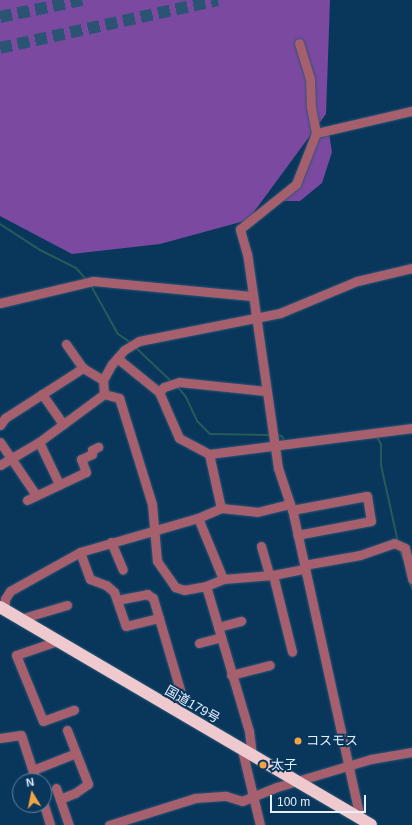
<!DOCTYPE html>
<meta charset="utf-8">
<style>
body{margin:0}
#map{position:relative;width:412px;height:825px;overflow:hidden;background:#09375c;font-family:Helvetica,"Noto Sans JP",sans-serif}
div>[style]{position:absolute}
.forest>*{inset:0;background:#7c49a1}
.stream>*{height:2px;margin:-1px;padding:0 1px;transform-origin:1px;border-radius:1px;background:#265c58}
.highway-tunnel>*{height:12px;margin-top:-6px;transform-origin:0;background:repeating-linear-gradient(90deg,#2a5374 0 12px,transparent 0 18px)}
.roads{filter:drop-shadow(0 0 1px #2c5576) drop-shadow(0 0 1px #2c5576)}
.minor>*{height:9px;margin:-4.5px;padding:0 4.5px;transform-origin:4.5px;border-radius:4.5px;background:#a6606d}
.highway>*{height:12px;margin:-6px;padding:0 6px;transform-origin:6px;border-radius:6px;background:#eecacf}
.dots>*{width:11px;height:11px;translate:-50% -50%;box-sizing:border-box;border:2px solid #09375c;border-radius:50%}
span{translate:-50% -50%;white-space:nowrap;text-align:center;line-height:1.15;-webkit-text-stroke:4px #09375c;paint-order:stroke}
.street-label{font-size:13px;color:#e4f0fc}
.poi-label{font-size:13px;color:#e4f0fc}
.left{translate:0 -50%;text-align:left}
.north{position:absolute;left:12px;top:773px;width:40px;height:40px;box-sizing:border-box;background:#09375c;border:1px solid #61819c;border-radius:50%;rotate:350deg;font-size:11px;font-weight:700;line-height:16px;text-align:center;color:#e4f0fc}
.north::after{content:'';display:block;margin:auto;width:14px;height:18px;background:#f3a442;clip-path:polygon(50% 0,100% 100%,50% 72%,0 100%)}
.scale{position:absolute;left:270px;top:795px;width:96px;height:18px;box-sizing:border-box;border:2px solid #e4f0fc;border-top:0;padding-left:5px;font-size:12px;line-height:14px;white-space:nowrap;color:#e4f0fc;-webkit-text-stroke:3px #09375c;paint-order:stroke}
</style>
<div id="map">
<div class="forest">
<i style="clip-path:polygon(0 0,330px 0,326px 114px,248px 220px,160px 244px,72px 254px,0 216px)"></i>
<i style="clip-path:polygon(329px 133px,332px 152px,322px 183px,300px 201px,280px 201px,304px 178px,318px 135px)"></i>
</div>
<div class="stream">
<i style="left:0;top:224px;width:48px;rotate:33deg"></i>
<i style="left:40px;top:250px;width:40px;rotate:26.6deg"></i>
<i style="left:76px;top:268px;width:15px;rotate:48deg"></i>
<i style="left:90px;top:284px;width:57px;rotate:60.8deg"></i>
<i style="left:118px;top:334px;width:14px;rotate:34deg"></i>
<i style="left:134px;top:346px;width:52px;rotate:43.5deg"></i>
<i style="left:177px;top:386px;width:14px;rotate:51deg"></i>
<i style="left:186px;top:397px;width:26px;rotate:65deg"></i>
<i style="left:197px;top:421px;width:18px;rotate:45deg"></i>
<i style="left:210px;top:434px;width:60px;rotate:1deg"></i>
<i style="left:277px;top:435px;width:5px;rotate:11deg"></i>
<i style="left:282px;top:436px;width:5px;rotate:68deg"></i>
<i style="left:376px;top:436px;width:9px;rotate:58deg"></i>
<i style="left:381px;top:444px;width:21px;rotate:90deg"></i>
<i style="left:381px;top:465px;width:79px;rotate:77.6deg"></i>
<i style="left:400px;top:550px;width:9px;rotate:72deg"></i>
<i style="left:409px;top:581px;width:9px;rotate:69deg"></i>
</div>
<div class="highway-tunnel">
<i style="left:0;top:17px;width:84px;rotate:-11.7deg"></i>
<i style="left:0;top:48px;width:223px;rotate:-12.4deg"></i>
</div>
<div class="roads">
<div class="minor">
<i style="left:299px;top:43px;width:37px;rotate:73deg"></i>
<i style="left:310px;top:78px;width:29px;rotate:88deg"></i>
<i style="left:311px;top:107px;width:26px;rotate:79deg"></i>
<i style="left:0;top:303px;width:96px;rotate:-13.3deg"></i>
<i style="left:93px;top:281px;width:159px;rotate:5.4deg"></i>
<i style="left:66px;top:344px;width:29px;rotate:55deg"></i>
<i style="left:83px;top:368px;width:23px;rotate:31deg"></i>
<i style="left:117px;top:358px;width:54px;rotate:39deg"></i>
<i style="left:159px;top:392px;width:50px;rotate:66.5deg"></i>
<i style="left:179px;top:438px;width:34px;rotate:28deg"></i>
<i style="left:209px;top:454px;width:55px;rotate:77.5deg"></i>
<i style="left:159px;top:392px;width:7px;rotate:-45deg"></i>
<i style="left:164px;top:387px;width:16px;rotate:-18deg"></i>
<i style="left:179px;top:382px;width:87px;rotate:5.9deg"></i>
<i style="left:42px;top:394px;width:37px;rotate:55deg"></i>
<i style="left:104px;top:394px;width:16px;rotate:15deg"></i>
<i style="left:119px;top:398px;width:6px;rotate:72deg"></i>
<i style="left:121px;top:404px;width:105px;rotate:72.8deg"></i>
<i style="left:152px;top:504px;width:57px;rotate:85deg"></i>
<i style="left:157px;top:561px;width:32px;rotate:55deg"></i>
<i style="left:175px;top:587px;width:9px;rotate:18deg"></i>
<i style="left:184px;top:590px;width:22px;rotate:-10deg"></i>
<i style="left:206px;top:586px;width:151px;rotate:73.5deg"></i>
<i style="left:249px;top:731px;width:24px;rotate:83deg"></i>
<i style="left:104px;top:394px;width:14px;rotate:-94deg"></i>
<i style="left:103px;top:380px;width:18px;rotate:-61deg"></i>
<i style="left:112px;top:364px;width:18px;rotate:-49deg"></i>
<i style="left:124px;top:350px;width:17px;rotate:-31deg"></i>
<i style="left:139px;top:341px;width:144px;rotate:-11.2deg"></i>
<i style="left:280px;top:313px;width:83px;rotate:-22.6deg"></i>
<i style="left:357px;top:281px;width:57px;rotate:-13.3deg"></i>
<i style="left:0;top:425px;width:9px;rotate:-54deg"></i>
<i style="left:5px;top:418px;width:93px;rotate:-32.7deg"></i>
<i style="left:0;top:442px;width:64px;rotate:55.8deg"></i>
<i style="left:39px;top:442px;width:47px;rotate:64.5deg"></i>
<i style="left:209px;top:454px;width:205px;rotate:-7.3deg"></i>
<i style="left:0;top:465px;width:45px;rotate:-30.5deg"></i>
<i style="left:39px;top:442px;width:81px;rotate:-36.4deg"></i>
<i style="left:27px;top:500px;width:65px;rotate:-25.4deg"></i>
<i style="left:86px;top:472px;width:14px;rotate:-111deg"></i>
<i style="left:81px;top:459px;width:12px;rotate:-24deg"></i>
<i style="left:92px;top:454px;width:4px;rotate:-90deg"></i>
<i style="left:92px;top:450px;width:7px;rotate:-27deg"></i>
<i style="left:292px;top:510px;width:76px;rotate:-10.6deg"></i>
<i style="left:367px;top:496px;width:25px;rotate:81deg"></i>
<i style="left:371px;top:521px;width:75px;rotate:169.3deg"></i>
<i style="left:198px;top:518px;width:66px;rotate:67.7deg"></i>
<i style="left:111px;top:542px;width:30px;rotate:67deg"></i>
<i style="left:261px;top:546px;width:29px;rotate:74deg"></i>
<i style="left:80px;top:552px;width:29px;rotate:70deg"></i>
<i style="left:90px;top:579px;width:17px;rotate:21deg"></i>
<i style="left:106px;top:585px;width:11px;rotate:41deg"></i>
<i style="left:114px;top:592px;width:36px;rotate:71deg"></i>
<i style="left:126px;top:626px;width:34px;rotate:-14deg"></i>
<i style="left:304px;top:565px;width:57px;rotate:-10.1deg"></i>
<i style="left:360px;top:555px;width:36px;rotate:-19deg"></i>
<i style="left:394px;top:543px;width:12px;rotate:24deg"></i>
<i style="left:405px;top:548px;width:32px;rotate:77deg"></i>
<i style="left:273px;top:575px;width:79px;rotate:76.1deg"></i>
<i style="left:206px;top:586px;width:18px;rotate:-22deg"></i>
<i style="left:223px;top:579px;width:50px;rotate:-4.6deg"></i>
<i style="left:273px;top:575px;width:33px;rotate:-11deg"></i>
<i style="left:117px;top:600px;width:31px;rotate:-11deg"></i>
<i style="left:147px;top:594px;width:7px;rotate:34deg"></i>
<i style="left:153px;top:598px;width:99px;rotate:73.6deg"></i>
<i style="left:181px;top:693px;width:18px;rotate:112deg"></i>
<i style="left:4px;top:610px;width:11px;rotate:-85deg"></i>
<i style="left:5px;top:599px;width:9px;rotate:-58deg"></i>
<i style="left:10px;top:591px;width:80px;rotate:-29.1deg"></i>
<i style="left:80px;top:552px;width:123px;rotate:-16.1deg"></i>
<i style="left:198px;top:518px;width:25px;rotate:-23deg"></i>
<i style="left:221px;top:508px;width:36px;rotate:6deg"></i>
<i style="left:257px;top:512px;width:34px;rotate:-14deg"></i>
<i style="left:20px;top:619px;width:49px;rotate:-16.6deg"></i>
<i style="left:218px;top:627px;width:24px;rotate:-15deg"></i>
<i style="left:57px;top:641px;width:43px;rotate:161.1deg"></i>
<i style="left:16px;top:655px;width:71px;rotate:67.8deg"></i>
<i style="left:43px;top:721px;width:33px;rotate:-20deg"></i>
<i style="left:199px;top:643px;width:23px;rotate:-15deg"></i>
<i style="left:231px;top:675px;width:40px;rotate:-14.4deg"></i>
<i style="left:0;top:738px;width:21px;rotate:-8deg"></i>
<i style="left:21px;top:735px;width:48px;rotate:71.9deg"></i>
<i style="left:242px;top:750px;width:77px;rotate:76.5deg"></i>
<i style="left:33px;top:770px;width:46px;rotate:-21.6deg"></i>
<i style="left:56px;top:788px;width:39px;rotate:71deg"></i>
<i style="left:60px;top:799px;width:16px;rotate:-22deg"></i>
<i style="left:75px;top:793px;width:16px;rotate:-35deg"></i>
<i style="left:88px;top:784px;width:58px;rotate:-111.3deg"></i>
<i style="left:44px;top:805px;width:21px;rotate:73deg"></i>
<i style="left:360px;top:818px;width:315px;rotate:-102.4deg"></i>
<i style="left:292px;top:510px;width:44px;rotate:-108.4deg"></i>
<i style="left:278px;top:468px;width:216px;rotate:-98.2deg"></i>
<i style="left:247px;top:254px;width:26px;rotate:-106deg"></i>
<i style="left:240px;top:229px;width:72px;rotate:-38.8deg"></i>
<i style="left:296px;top:184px;width:55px;rotate:-68.6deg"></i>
<i style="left:316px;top:133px;width:98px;rotate:-13deg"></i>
<i style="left:109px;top:825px;width:90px;rotate:-17.4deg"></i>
<i style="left:195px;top:798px;width:31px;rotate:-4deg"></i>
<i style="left:226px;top:796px;width:17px;rotate:17deg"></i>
<i style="left:242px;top:801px;width:38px;rotate:-22deg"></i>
<i style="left:277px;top:787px;width:98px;rotate:-16.6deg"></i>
<i style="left:371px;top:759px;width:42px;rotate:-9.7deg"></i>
</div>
<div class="highway">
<i style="left:0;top:607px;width:430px;rotate:30.4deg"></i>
</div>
</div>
<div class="dots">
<i style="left:298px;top:741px;background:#f3a442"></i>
<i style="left:263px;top:765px;background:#f3a442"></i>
</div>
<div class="street-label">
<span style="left:192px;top:705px;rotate:30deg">国道179号</span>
</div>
<div class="poi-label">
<span class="left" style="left:306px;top:741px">コスモス</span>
<span class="left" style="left:271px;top:765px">太子</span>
</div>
<div class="north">N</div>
<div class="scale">100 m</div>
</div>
